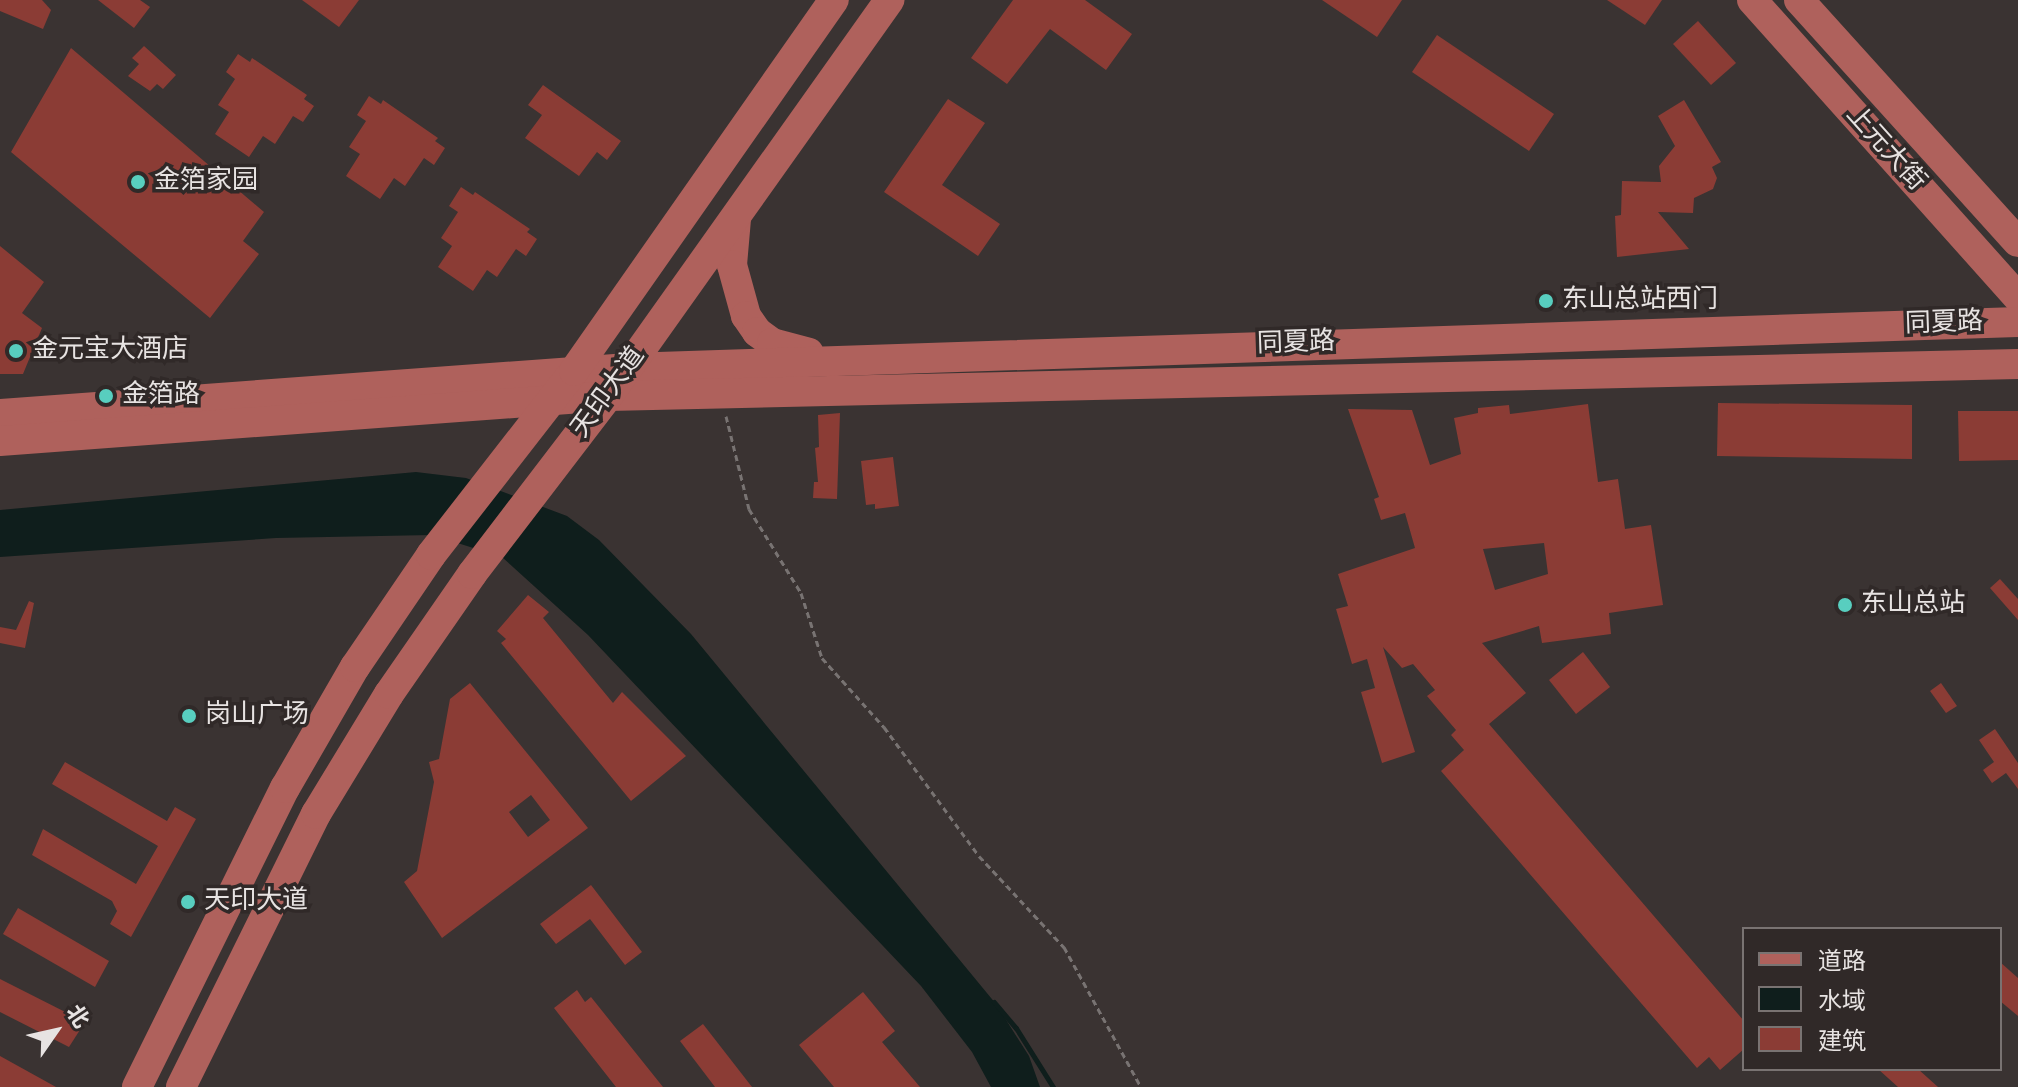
<!DOCTYPE html>
<meta charset="utf-8">
<style>
body{margin:0}
#map{position:relative;width:2018px;height:1087px;overflow:hidden;background:#3a3332;font-family:Overpass,"Noto Sans SC",sans-serif}
div>[style]{position:absolute}
.water>*{inset:0;background:#0f1e1c}
.stream>*{height:5px;margin:-2.5px;padding:0 2.5px;transform-origin:2.5px;border-radius:2.5px;background:#0f1e1c}
.building>*{inset:0;background:#8b3c35}
.path>*{height:3px;margin-top:-1.5px;transform-origin:0;background:repeating-linear-gradient(90deg,#787372 0 6px,transparent 0 10px)}
.major>*{height:30px;margin:-15px;padding:0 15px;transform-origin:15px;border-radius:15px;background:#af615c}
.dots>*{width:22px;height:22px;translate:-50% -50%;box-sizing:border-box;border:4px solid #302928;border-radius:50%}
span{translate:-50% -50%;white-space:nowrap;text-align:center;line-height:1.15;-webkit-text-stroke:7px #302928;paint-order:stroke}
.street-label{font-size:26px;color:#e7e3e2}
.poi-label{font-size:26px;color:#e7e3e2}
.left{translate:0 -50%;text-align:left}
.legend{position:absolute;left:1742px;top:927px;width:260px;height:144px;box-sizing:border-box;background:#302928;border:2px solid #797372;margin:0;padding:10px 14px;list-style:none;font-size:24px;color:#e7e3e2}
.legend li{display:flex;align-items:center;gap:16px;height:40px}
.legend b{width:40px;border:2px solid #797372}
.north{position:absolute;left:16px;top:991px;width:80px;height:80px;-webkit-text-stroke:6px #302928;paint-order:stroke;rotate:56deg;font-size:22px;font-weight:700;line-height:32px;text-align:center;color:#e7e3e2}
.north::after{content:'';display:block;margin:auto;width:28px;height:36px;background:#e7e3e2;clip-path:polygon(50% 0,100% 100%,50% 72%,0 100%)}
</style>
<div id="map">
<div class="water">
<i style="clip-path:polygon(416px 472px,466px 478px,567px 516px,599px 540px,691px 634px,996px 1004px,1029px 1056px,1040px 1087px,991px 1087px,972px 1052px,921px 986px,588px 635px,502px 557px,432px 535px,276px 538px,0 557px,0 510px)"></i>
</div>
<div class="stream">
<i style="left:994px;top:1002px;width:34px;rotate:50deg"></i>
<i style="left:1016px;top:1028px;width:70px;rotate:57.9deg"></i>
</div>
<div class="building">
<i style="clip-path:polygon(0 0,42px 0,51px 10px,43px 29px,0 11px)"></i>
<i style="clip-path:polygon(98px 0,140px 0,150px 7px,134px 28px)"></i>
<i style="clip-path:polygon(302px 0,359px 0,339px 27px)"></i>
<i style="clip-path:polygon(1013px 0,1085px 0,1132px 34px,1106px 70px,1050px 29px,1007px 84px,971px 58px)"></i>
<i style="clip-path:polygon(1322px 0,1402px 0,1377px 37px)"></i>
<i style="clip-path:polygon(1607px 0,1662px 0,1645px 25px)"></i>
<i style="clip-path:polygon(1698px 21px,1736px 63px,1711px 85px,1673px 44px)"></i>
<i style="clip-path:polygon(1437px 35px,1554px 114px,1529px 151px,1412px 72px)"></i>
<i style="clip-path:polygon(144px 46px,176px 75px,163px 89px,157px 84px,150px 91px,128px 76px,139px 64px,132px 58px)"></i>
<i style="clip-path:polygon(71px 48px,264px 212px,243px 241px,259px 254px,210px 318px,11px 152px)"></i>
<i style="clip-path:polygon(238px 54px,250px 62px,252px 58px,307px 95px,304px 99px,314px 106px,303px 122px,293px 116px,275px 144px,263px 136px,249px 157px,215px 134px,229px 112px,218px 105px,235px 79px,226px 72px)"></i>
<i style="clip-path:polygon(543px 85px,621px 141px,607px 160px,597px 152px,579px 176px,525px 138px,542px 115px,528px 105px)"></i>
<i style="clip-path:polygon(369px 96px,381px 104px,383px 100px,438px 138px,435px 141px,445px 148px,434px 165px,424px 158px,405px 186px,394px 178px,380px 199px,346px 176px,360px 154px,349px 147px,366px 121px,357px 115px)"></i>
<i style="clip-path:polygon(948px 99px,985px 123px,942px 185px,1000px 224px,978px 256px,884px 192px)"></i>
<i style="clip-path:polygon(1684px 100px,1721px 162px,1712px 167px,1717px 178px,1713px 189px,1694px 198px,1693px 213px,1658px 212px,1689px 249px,1617px 257px,1615px 216px,1621px 215px,1622px 181px,1661px 182px,1659px 166px,1675px 146px,1658px 116px)"></i>
<i style="clip-path:polygon(461px 187px,473px 195px,475px 192px,530px 229px,527px 232px,537px 239px,526px 256px,516px 249px,497px 277px,487px 270px,473px 291px,438px 267px,452px 246px,441px 238px,458px 212px,449px 206px)"></i>
<i style="clip-path:polygon(0 246px,44px 282px,22px 313px,42px 328px,23px 374px,0 374px)"></i>
<i style="clip-path:polygon(1718px 403px,1912px 405px,1912px 459px,1717px 456px)"></i>
<i style="clip-path:polygon(evenodd,1588px 404px,1598px 482px,1618px 479px,1625px 529px,1651px 525px,1663px 605px,1609px 613px,1611px 634px,1542px 643px,1539px 626px,1482px 643px,1526px 693px,1489px 724px,1744px 1021px,1744px 1049px,1720px 1070px,1709px 1057px,1697px 1068px,1441px 771px,1464px 750px,1451px 735px,1456px 730px,1427px 696px,1435px 690px,1413px 664px,1402px 668px,1383px 647px,1415px 752px,1382px 763px,1361px 692px,1375px 688px,1367px 659px,1352px 664px,1336px 609px,1348px 606px,1338px 574px,1415px 548px,1405px 513px,1381px 520px,1374px 499px,1379px 497px,1348px 409px,1412px 410px,1430px 465px,1461px 454px,1454px 418px,1478px 413px,1478px 408px,1509px 405px,1510px 414px,1588px 404px,1544px 543px,1548px 574px,1495px 590px,1483px 549px,1544px 543px)"></i>
<i style="clip-path:polygon(1958px 411px,2018px 411px,2018px 460px,1959px 461px)"></i>
<i style="clip-path:polygon(840px 413px,837px 499px,813px 498px,814px 482px,818px 482px,815px 448px,819px 447px,818px 415px)"></i>
<i style="clip-path:polygon(893px 457px,899px 506px,875px 509px,875px 504px,866px 505px,861px 461px)"></i>
<i style="clip-path:polygon(2000px 579px,2018px 599px,2018px 620px,1990px 588px)"></i>
<i style="clip-path:polygon(528px 595px,549px 612px,543px 618px,613px 703px,622px 692px,686px 756px,631px 801px,501px 643px,506px 639px,497px 631px)"></i>
<i style="clip-path:polygon(29px 601px,34px 603px,25px 648px,0 643px,0 627px,16px 630px)"></i>
<i style="clip-path:polygon(1583px 652px,1610px 687px,1576px 714px,1549px 680px)"></i>
<i style="clip-path:polygon(evenodd,470px 683px,588px 828px,442px 938px,404px 882px,417px 871px,434px 782px,429px 762px,439px 759px,450px 699px,470px 683px,531px 795px,550px 820px,528px 837px,509px 812px,531px 795px)"></i>
<i style="clip-path:polygon(1941px 683px,1957px 706px,1946px 713px,1930px 691px)"></i>
<i style="clip-path:polygon(1995px 729px,2018px 763px,2018px 789px,2006px 773px,1992px 783px,1983px 770px,1994px 762px,1979px 740px)"></i>
<i style="clip-path:polygon(65px 762px,167px 821px,175px 807px,196px 819px,131px 937px,110px 924px,117px 911px,112px 901px,32px 855px,43px 829px,136px 884px,158px 846px,52px 784px)"></i>
<i style="clip-path:polygon(591px 885px,642px 952px,625px 965px,590px 919px,556px 944px,540px 924px)"></i>
<i style="clip-path:polygon(18px 908px,109px 961px,95px 987px,3px 934px)"></i>
<i style="clip-path:polygon(2000px 962px,2018px 978px,2018px 1016px,2000px 1001px)"></i>
<i style="clip-path:polygon(0 979px,85px 1022px,69px 1047px,0 1012px)"></i>
<i style="clip-path:polygon(577px 990px,585px 1002px,591px 997px,663px 1087px,616px 1087px,554px 1008px)"></i>
<i style="clip-path:polygon(863px 992px,895px 1031px,882px 1042px,920px 1087px,834px 1087px,799px 1045px)"></i>
<i style="clip-path:polygon(703px 1024px,752px 1087px,715px 1087px,680px 1041px)"></i>
<i style="clip-path:polygon(0 1056px,56px 1087px,0 1087px)"></i>
<i style="clip-path:polygon(1878px 1069px,1918px 1069px,1938px 1087px,1898px 1087px)"></i>
</div>
<div class="path">
<i style="left:726px;top:416px;width:96px;rotate:76.1deg"></i>
<i style="left:749px;top:509px;width:99px;rotate:58.2deg"></i>
<i style="left:801px;top:593px;width:68px;rotate:72.1deg"></i>
<i style="left:822px;top:658px;width:93px;rotate:48.1deg"></i>
<i style="left:884px;top:727px;width:160px;rotate:53.6deg"></i>
<i style="left:979px;top:856px;width:125px;rotate:47deg"></i>
<i style="left:1064px;top:947px;width:160px;rotate:61.2deg"></i>
</div>
<div class="major">
<i style="left:1752px;top:0;width:399px;rotate:48.2deg"></i>
<i style="left:1799px;top:0;width:326px;rotate:47.9deg"></i>
<i style="left:736px;top:219px;width:46px;rotate:95deg"></i>
<i style="left:732px;top:265px;width:53px;rotate:74.6deg"></i>
<i style="left:746px;top:316px;width:19px;rotate:55deg"></i>
<i style="left:757px;top:332px;width:19px;rotate:36deg"></i>
<i style="left:772px;top:343px;width:38px;rotate:15deg"></i>
<i style="left:0;top:414px;width:630px;rotate:-4.19deg"></i>
<i style="left:628px;top:368px;width:1391px;rotate:-1.9deg"></i>
<i style="left:0;top:441px;width:610px;rotate:-4.23deg"></i>
<i style="left:608px;top:396px;width:1410px;rotate:-1.3deg"></i>
<i style="left:137px;top:1087px;width:334px;rotate:-63.7deg"></i>
<i style="left:285px;top:788px;width:140px;rotate:-60deg"></i>
<i style="left:355px;top:667px;width:135px;rotate:-55.8deg"></i>
<i style="left:431px;top:555px;width:233px;rotate:-52.1deg"></i>
<i style="left:574px;top:371px;width:453px;rotate:-55deg"></i>
<i style="left:181px;top:1087px;width:305px;rotate:-63.7deg"></i>
<i style="left:316px;top:814px;width:140px;rotate:-58.7deg"></i>
<i style="left:389px;top:694px;width:146px;rotate:-55.3deg"></i>
<i style="left:472px;top:574px;width:224px;rotate:-52.6deg"></i>
<i style="left:608px;top:396px;width:486px;rotate:-54.6deg"></i>
</div>
<div class="dots">
<i style="left:138px;top:182px;background:#58cebf"></i>
<i style="left:1546px;top:301px;background:#58cebf"></i>
<i style="left:16px;top:351px;background:#58cebf"></i>
<i style="left:106px;top:396px;background:#58cebf"></i>
<i style="left:1845px;top:605px;background:#58cebf"></i>
<i style="left:189px;top:716px;background:#58cebf"></i>
<i style="left:188px;top:902px;background:#58cebf"></i>
</div>
<div class="street-label">
<span style="left:1885px;top:149px;rotate:48deg">上元大街</span>
<span style="left:1944px;top:324px;rotate:-2deg">同夏路</span>
<span style="left:1296px;top:344px;rotate:-2deg">同夏路</span>
<span style="left:609px;top:393px;rotate:-54deg">天印大道</span>
</div>
<div class="poi-label">
<span class="left" style="left:154px;top:182px">金箔家园</span>
<span class="left" style="left:1562px;top:301px">东山总站西门</span>
<span class="left" style="left:32px;top:351px">金元宝大酒店</span>
<span class="left" style="left:122px;top:396px">金箔路</span>
<span class="left" style="left:1861px;top:605px">东山总站</span>
<span class="left" style="left:205px;top:716px">岗山广场</span>
<span class="left" style="left:204px;top:902px">天印大道</span>
</div>
<ul class="legend">
<li><b style="height:10px;background:#af615c"></b>道路</li>
<li><b style="height:22px;background:#0f1e1c"></b>水域</li>
<li><b style="height:22px;background:#8b3c35"></b>建筑</li>
</ul>
<div class="north">北</div>
</div>
